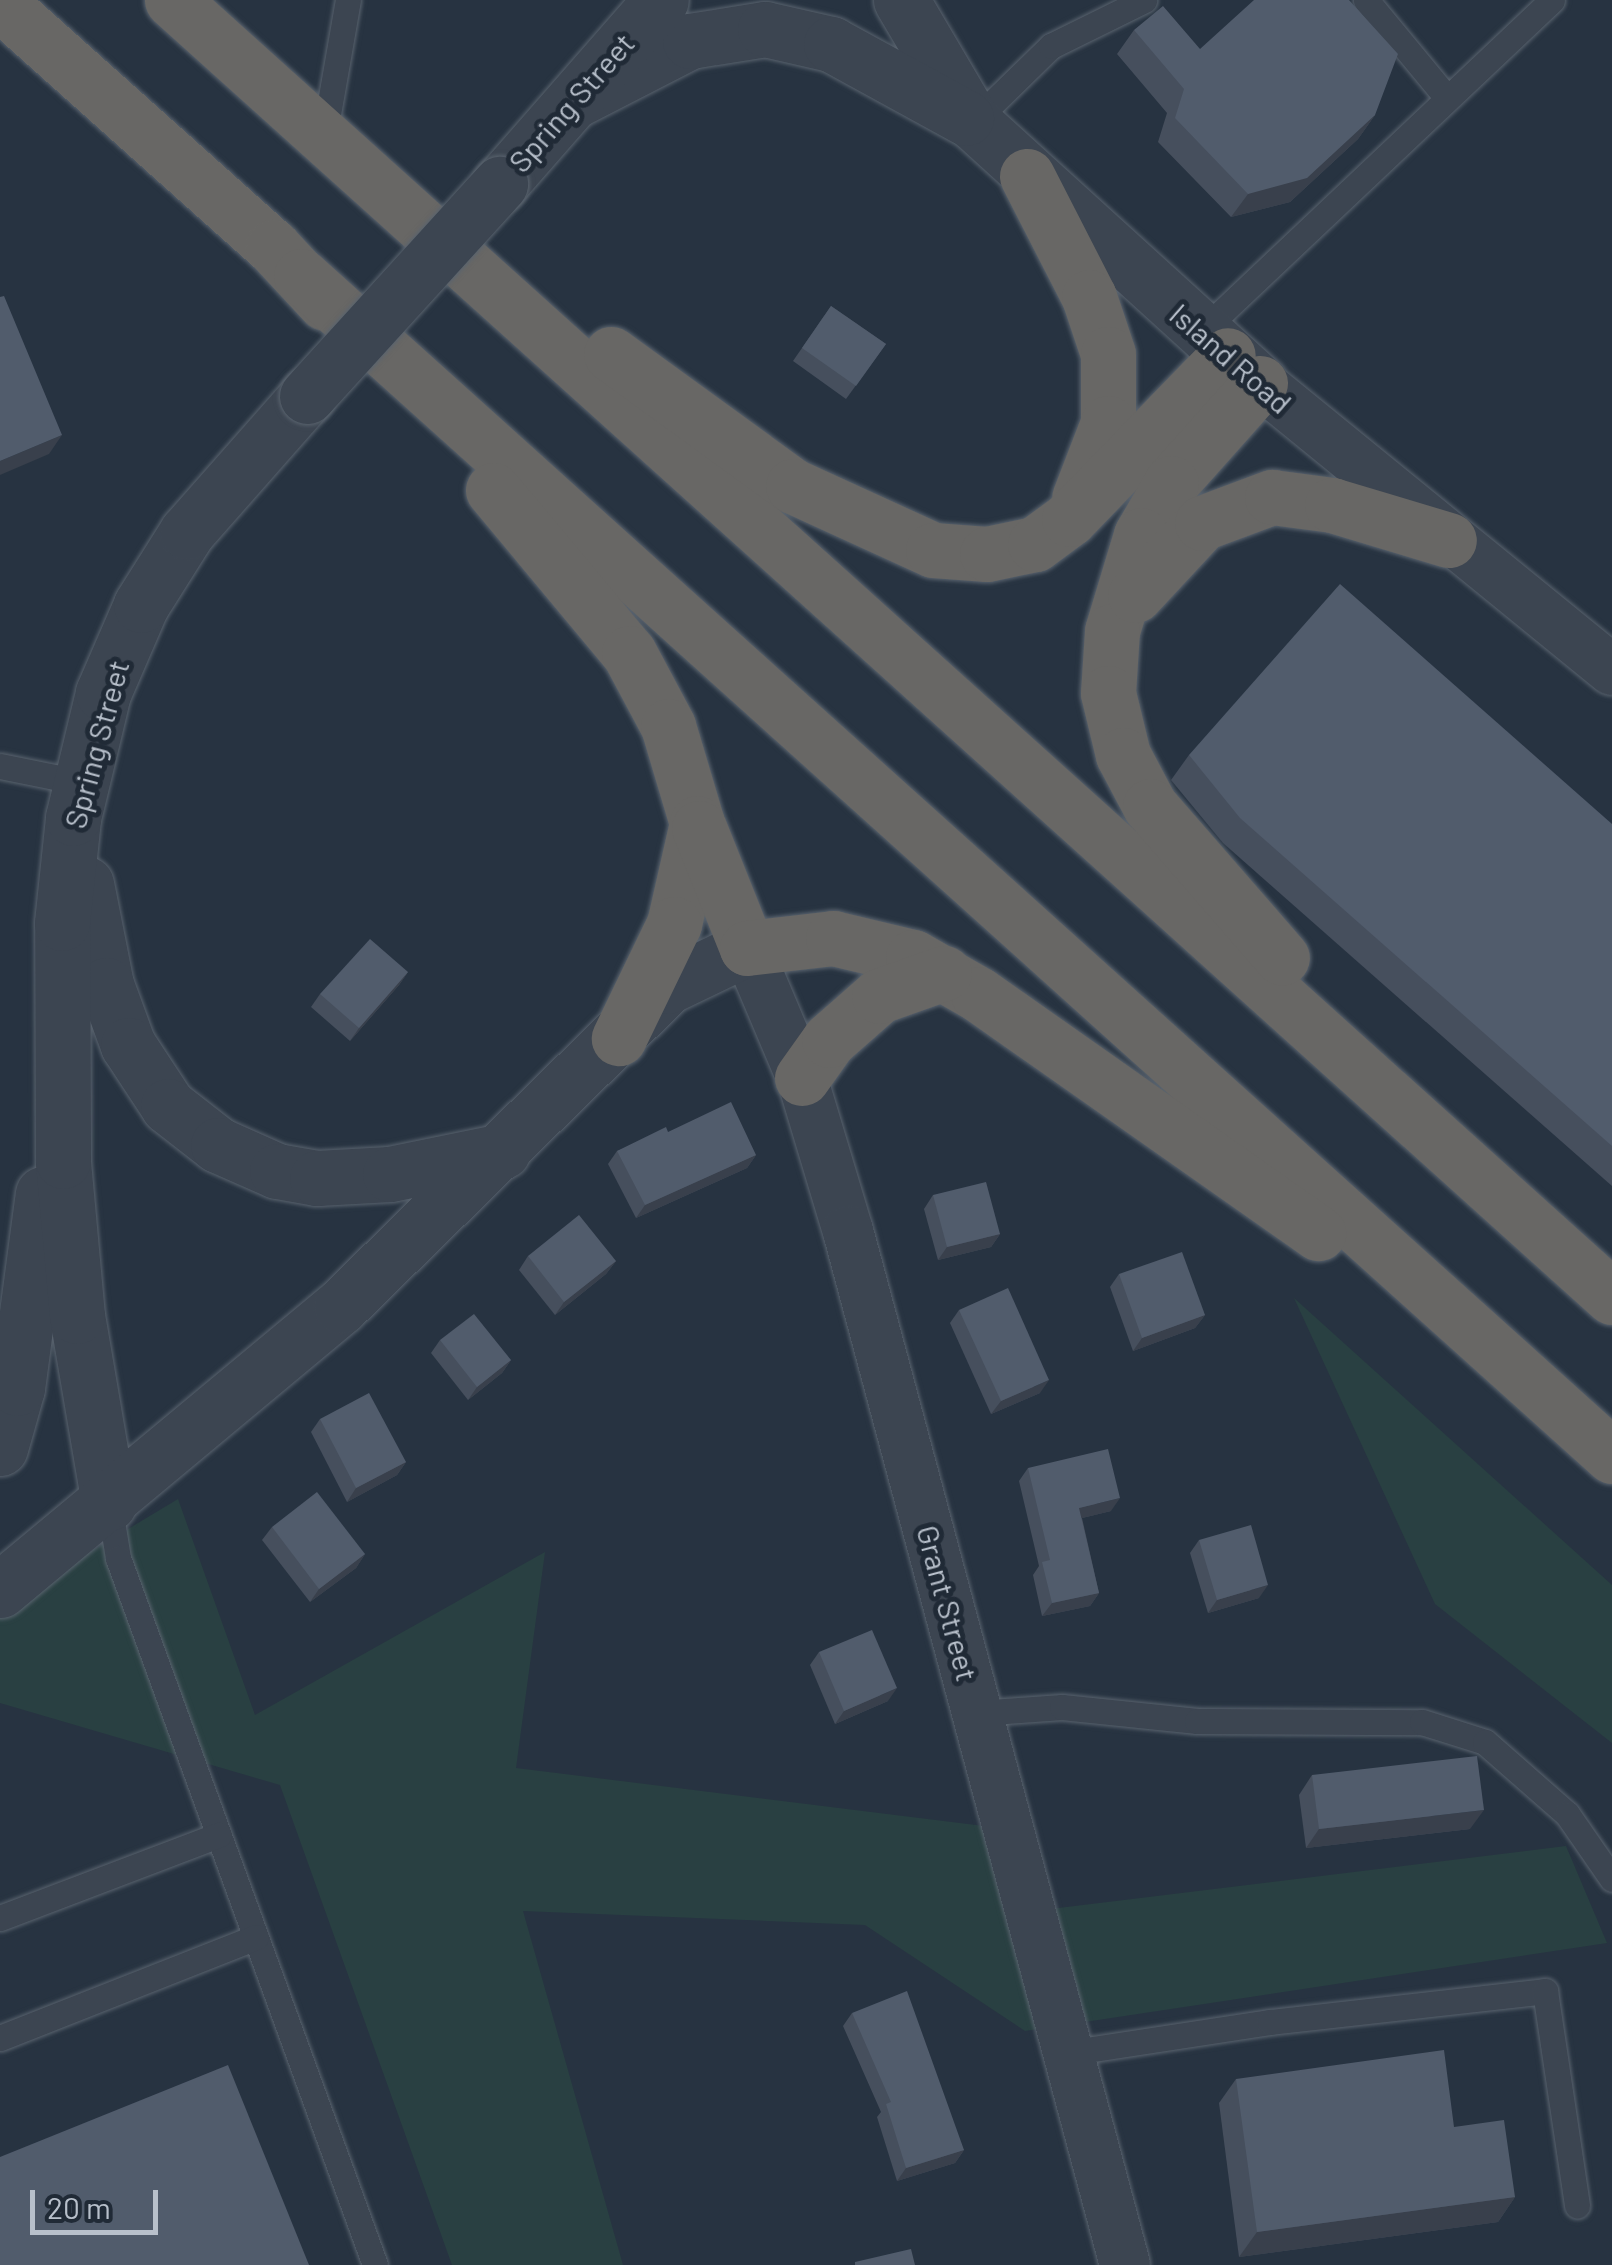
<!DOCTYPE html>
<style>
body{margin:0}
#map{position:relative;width:1612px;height:2265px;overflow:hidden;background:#273341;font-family:Barlow,sans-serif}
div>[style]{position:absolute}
.green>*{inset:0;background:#294042}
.roads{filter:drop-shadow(0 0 2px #59636e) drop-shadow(0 0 2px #59636e)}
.service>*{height:25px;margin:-12.5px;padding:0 12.5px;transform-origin:12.5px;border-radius:12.5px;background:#3c4551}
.minor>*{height:50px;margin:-25px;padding:0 25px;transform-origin:25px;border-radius:25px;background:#3c4551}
.tertiary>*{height:55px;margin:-27.5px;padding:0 27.5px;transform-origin:27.5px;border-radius:27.5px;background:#3c4551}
.trunk>*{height:55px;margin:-27.5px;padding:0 27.5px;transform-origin:27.5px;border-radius:27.5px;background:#686765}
.bridges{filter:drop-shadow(0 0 2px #59636e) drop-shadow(0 0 2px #59636e)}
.tertiary-bridge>*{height:55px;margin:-27.5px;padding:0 27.5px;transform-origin:27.5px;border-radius:27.5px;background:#3c4551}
.wall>*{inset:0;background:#464f5d}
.shaded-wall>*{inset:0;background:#39404c}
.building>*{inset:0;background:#515c6c}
span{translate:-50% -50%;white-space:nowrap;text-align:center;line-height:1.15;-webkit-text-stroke:10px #202a36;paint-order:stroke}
.street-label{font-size:30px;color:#b8c0cb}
.scale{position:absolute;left:30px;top:2190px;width:128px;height:45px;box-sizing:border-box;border:5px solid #b8c0cb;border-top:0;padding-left:12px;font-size:30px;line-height:35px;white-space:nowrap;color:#b8c0cb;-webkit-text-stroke:8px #202a36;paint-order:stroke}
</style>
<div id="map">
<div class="green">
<i style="clip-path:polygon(1294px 1298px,1612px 1585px,1612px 1743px,1435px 1604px)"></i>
<i style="clip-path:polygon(178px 1499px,255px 1715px,545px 1552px,516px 1768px,1025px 1831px,1042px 1910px,1566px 1846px,1607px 1943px,1025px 2031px,865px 1925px,523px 1911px,623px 2265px,452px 2265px,280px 1785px,0 1703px,0 1606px)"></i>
</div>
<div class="roads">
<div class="service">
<i style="left:1366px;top:0;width:127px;rotate:50.4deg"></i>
<i style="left:973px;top:122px;width:109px;rotate:-44.3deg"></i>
<i style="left:1051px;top:46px;width:104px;rotate:-26.3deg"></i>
<i style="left:324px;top:137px;width:139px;rotate:-80.1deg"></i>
<i style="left:1201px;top:332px;width:483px;rotate:-43.4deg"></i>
<i style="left:0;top:766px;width:81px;rotate:11.4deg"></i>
<i style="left:109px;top:1503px;width:56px;rotate:80.7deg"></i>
<i style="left:118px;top:1558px;width:752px;rotate:70.02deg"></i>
<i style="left:977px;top:1713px;width:85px;rotate:-4deg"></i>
<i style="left:1062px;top:1707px;width:136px;rotate:5.9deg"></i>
<i style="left:1197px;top:1721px;width:225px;rotate:0.3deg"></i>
<i style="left:1422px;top:1722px;width:66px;rotate:17.6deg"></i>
<i style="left:1485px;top:1742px;width:109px;rotate:41.3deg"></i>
<i style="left:1567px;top:1814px;width:79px;rotate:55.3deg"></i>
<i style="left:0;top:1918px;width:234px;rotate:-20.8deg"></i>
<i style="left:0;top:2038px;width:275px;rotate:-21.5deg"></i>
<i style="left:1067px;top:2053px;width:205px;rotate:-8.7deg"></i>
<i style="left:1270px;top:2022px;width:277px;rotate:-6.4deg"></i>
<i style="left:1545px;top:1991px;width:217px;rotate:81.5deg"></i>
</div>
<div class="minor">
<i style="left:1260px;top:383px;width:454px;rotate:39.2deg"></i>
<i style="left:747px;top:948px;width:141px;rotate:67.1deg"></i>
<i style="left:802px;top:1078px;width:160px;rotate:73.3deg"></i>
<i style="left:848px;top:1231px;width:1070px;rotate:75deg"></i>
</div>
<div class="tertiary">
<i style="left:901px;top:0;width:142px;rotate:59.5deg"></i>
<i style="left:973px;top:122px;width:388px;rotate:42.3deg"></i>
<i style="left:575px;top:100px;width:129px;rotate:-27.2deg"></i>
<i style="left:690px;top:41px;width:76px;rotate:-9.1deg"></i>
<i style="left:765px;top:29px;width:68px;rotate:12.8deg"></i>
<i style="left:831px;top:44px;width:154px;rotate:28.7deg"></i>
<i style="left:500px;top:184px;width:244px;rotate:-48.8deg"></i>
<i style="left:86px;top:884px;width:103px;rotate:78.8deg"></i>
<i style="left:106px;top:985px;width:64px;rotate:69.9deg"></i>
<i style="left:128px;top:1045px;width:73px;rotate:56.7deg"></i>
<i style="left:168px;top:1106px;width:63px;rotate:38deg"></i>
<i style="left:218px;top:1145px;width:64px;rotate:23.8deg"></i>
<i style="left:277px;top:1171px;width:41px;rotate:9.9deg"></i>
<i style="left:317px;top:1178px;width:73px;rotate:-3.1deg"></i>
<i style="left:390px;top:1174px;width:115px;rotate:-11.5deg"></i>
<i style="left:0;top:1448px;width:62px;rotate:-74.2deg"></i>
<i style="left:17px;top:1388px;width:196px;rotate:-82.4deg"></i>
<i style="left:109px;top:1503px;width:190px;rotate:-99.7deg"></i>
<i style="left:77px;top:1316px;width:156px;rotate:-95.2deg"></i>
<i style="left:63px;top:1161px;width:238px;rotate:-90.2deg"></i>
<i style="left:62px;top:923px;width:106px;rotate:-84deg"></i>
<i style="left:73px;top:818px;width:129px;rotate:-76.5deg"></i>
<i style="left:103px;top:693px;width:96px;rotate:-66.6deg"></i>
<i style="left:141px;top:605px;width:86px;rotate:-57.8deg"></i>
<i style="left:187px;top:532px;width:181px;rotate:-48.6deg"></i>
<i style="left:0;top:1590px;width:444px;rotate:-39.8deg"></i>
<i style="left:341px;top:1306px;width:458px;rotate:-44.4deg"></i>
<i style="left:668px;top:986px;width:88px;rotate:-25.7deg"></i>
</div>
<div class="trunk">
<i style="left:172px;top:0;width:1938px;rotate:42.01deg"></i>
<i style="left:0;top:3px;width:366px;rotate:41.8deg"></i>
<i style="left:273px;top:247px;width:76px;rotate:47.1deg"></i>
<i style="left:1027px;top:176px;width:136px;rotate:62.9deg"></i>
<i style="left:1089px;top:297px;width:60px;rotate:71.6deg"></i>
<i style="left:1108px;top:354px;width:69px;rotate:90deg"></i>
<i style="left:1108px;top:423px;width:80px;rotate:111.1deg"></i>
<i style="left:301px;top:276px;width:1764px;rotate:41.99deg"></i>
<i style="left:611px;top:354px;width:225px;rotate:36deg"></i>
<i style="left:793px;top:486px;width:154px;rotate:24.6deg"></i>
<i style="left:933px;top:550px;width:54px;rotate:4.2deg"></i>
<i style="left:987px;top:554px;width:49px;rotate:-11.8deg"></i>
<i style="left:1035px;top:544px;width:42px;rotate:-36.3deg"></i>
<i style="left:1069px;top:519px;width:228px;rotate:-45.9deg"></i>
<i style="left:1260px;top:383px;width:134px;rotate:131.7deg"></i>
<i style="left:1171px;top:483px;width:60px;rotate:120deg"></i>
<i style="left:1141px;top:535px;width:100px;rotate:106.8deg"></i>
<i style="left:1112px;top:631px;width:62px;rotate:93.7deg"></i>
<i style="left:1108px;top:693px;width:64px;rotate:76.4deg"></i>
<i style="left:1123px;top:755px;width:58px;rotate:62.1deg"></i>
<i style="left:1150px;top:806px;width:201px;rotate:49deg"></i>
<i style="left:493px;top:490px;width:212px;rotate:50.2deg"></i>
<i style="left:629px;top:653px;width:83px;rotate:61.9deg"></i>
<i style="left:668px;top:726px;width:101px;rotate:73.4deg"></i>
<i style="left:697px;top:823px;width:104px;rotate:102.8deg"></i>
<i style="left:674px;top:924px;width:127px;rotate:115.8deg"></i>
<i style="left:1135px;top:595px;width:98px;rotate:-47.1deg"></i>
<i style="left:1202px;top:523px;width:75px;rotate:-20.4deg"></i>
<i style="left:1272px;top:497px;width:61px;rotate:7.6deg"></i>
<i style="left:1332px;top:505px;width:122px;rotate:16.7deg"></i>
<i style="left:699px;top:828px;width:129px;rotate:68.2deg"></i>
<i style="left:747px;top:948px;width:87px;rotate:-6.6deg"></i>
<i style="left:833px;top:938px;width:82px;rotate:13.4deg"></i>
<i style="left:913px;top:957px;width:75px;rotate:29.6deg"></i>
<i style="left:978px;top:994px;width:416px;rotate:35.1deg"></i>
<i style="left:802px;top:1078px;width:47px;rotate:-54.6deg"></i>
<i style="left:829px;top:1040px;width:67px;rotate:-41.3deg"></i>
<i style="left:879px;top:996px;width:69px;rotate:-19.5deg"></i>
</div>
</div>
<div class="bridges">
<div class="tertiary-bridge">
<i style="left:307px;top:396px;width:287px;rotate:-47.7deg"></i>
</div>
</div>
<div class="wall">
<i style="clip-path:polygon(1134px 30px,1200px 49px,1375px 115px,1358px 139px,1290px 202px,1231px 217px,1158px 142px,1167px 113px,1117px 54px)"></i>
<i style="clip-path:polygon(831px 306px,886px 344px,846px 399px,793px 361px)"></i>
<i style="clip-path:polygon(1189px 755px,1612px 824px,1612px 1186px,1223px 843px,1171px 780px)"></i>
<i style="clip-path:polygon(408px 972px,399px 985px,350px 1041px,311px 1007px,320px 994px)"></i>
<i style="clip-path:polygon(668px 1132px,756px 1155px,747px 1168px,636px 1218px,608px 1164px,617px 1151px)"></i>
<i style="clip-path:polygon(933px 1195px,1000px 1234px,991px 1247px,938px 1260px,924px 1209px)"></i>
<i style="clip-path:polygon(528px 1256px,616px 1261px,606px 1274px,555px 1315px,519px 1270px)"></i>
<i style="clip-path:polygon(1119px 1274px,1205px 1315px,1195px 1328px,1133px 1351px,1110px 1287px)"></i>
<i style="clip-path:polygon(959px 1310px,1040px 1393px,991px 1414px,950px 1323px)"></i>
<i style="clip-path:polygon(440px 1340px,511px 1360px,502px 1373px,468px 1400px,431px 1353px)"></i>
<i style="clip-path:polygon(320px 1419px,406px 1462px,397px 1475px,347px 1502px,311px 1432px)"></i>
<i style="clip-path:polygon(1028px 1468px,1111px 1511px,1082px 1518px,1099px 1593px,1090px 1606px,1042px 1616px,1033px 1575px,1039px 1566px,1019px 1481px)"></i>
<i style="clip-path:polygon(272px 1527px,365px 1554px,356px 1568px,310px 1602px,262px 1540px)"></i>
<i style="clip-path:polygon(1199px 1540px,1259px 1598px,1208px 1613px,1190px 1553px)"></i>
<i style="clip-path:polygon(819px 1652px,888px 1701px,835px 1724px,810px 1665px)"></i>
<i style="clip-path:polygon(1312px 1775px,1470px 1829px,1306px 1848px,1299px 1795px)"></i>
<i style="clip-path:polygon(852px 2013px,964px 2150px,955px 2163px,897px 2181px,877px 2117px,881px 2112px,843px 2026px)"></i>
<i style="clip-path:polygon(1236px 2079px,1454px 2127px,1515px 2197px,1498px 2222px,1239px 2257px,1219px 2103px)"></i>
</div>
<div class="shaded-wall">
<i style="clip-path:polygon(1375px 115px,1358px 139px,1290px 202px,1231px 217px,1248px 194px)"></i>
<i style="clip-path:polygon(62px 435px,49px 454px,0 475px,0 461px)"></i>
<i style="clip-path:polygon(408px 972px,399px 985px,350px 1041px,359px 1028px)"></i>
<i style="clip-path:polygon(756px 1155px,747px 1168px,636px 1218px,645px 1205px)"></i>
<i style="clip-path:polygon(1000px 1234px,991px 1247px,938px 1260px,947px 1247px)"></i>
<i style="clip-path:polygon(616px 1261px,606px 1274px,555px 1315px,564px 1302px)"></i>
<i style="clip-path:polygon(1205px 1315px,1195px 1328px,1133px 1351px,1142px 1338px)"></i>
<i style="clip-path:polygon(511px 1360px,502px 1373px,468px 1400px,477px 1387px)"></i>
<i style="clip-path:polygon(1049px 1380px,1040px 1393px,991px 1414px,1001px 1401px)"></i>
<i style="clip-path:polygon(406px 1462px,397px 1475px,347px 1502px,356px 1488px)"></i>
<i style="clip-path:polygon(1120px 1498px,1111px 1511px,1070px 1521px,1079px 1508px)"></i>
<i style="clip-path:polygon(365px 1554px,356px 1568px,310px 1602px,319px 1589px)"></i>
<i style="clip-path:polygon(1268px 1585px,1259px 1598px,1208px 1613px,1217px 1600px)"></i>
<i style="clip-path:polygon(1099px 1593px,1090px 1606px,1042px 1616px,1052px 1603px)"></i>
<i style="clip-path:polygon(897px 1688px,888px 1701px,835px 1724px,844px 1711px)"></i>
<i style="clip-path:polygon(1484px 1810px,1470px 1829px,1306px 1848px,1319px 1829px)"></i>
<i style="clip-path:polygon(964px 2150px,955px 2163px,897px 2181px,906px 2168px)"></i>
<i style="clip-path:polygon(1515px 2197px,1498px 2222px,1239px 2257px,1257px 2232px)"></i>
</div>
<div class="building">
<i style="clip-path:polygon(1254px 0,1349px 0,1398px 54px,1375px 115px,1307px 178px,1248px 194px,1175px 118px,1184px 89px,1134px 30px,1163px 6px,1200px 49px)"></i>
<i style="clip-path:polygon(4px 296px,62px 435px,0 461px,0 297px)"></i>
<i style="clip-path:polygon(831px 306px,886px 344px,856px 386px,802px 348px)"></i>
<i style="clip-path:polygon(1340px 584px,1612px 824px,1612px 1146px,1240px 818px,1189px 755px)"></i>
<i style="clip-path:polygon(370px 939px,408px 972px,359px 1028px,320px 994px)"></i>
<i style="clip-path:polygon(731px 1102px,756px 1155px,645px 1205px,617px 1151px,666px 1127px,668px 1132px)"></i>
<i style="clip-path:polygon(986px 1182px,1000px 1234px,947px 1247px,933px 1195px)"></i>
<i style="clip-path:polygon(579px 1215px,616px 1261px,564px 1302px,528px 1256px)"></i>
<i style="clip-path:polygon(1182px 1252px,1205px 1315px,1142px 1338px,1119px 1274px)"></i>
<i style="clip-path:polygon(1008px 1288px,1049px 1380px,1001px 1401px,959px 1310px)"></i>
<i style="clip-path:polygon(474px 1314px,511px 1360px,477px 1387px,440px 1340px)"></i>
<i style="clip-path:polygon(369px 1393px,406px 1462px,356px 1488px,320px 1419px)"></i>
<i style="clip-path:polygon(1108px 1449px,1120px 1498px,1079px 1508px,1099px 1593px,1052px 1603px,1042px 1562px,1050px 1560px,1028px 1468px)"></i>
<i style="clip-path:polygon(317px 1492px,365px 1554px,319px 1589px,272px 1527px)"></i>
<i style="clip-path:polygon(1251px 1525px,1268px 1585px,1217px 1600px,1199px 1540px)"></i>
<i style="clip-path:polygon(872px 1630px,897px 1688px,844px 1711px,819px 1652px)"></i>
<i style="clip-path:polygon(1477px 1756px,1484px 1810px,1319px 1829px,1312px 1775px)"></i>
<i style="clip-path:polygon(907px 1991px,964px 2150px,906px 2168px,886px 2104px,891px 2102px,852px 2013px)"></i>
<i style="clip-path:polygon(1444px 2050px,1454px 2127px,1504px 2120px,1515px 2197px,1257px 2232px,1236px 2079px)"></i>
<i style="clip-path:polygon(228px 2065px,309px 2265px,0 2265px,0 2157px)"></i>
<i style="clip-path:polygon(911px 2249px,915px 2265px,855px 2265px,855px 2262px)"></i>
</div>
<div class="street-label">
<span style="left:571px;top:102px;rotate:-49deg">Spring Street</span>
<span style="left:1231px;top:358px;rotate:41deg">Island Road</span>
<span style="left:96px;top:744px;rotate:-75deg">Spring Street</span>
<span style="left:948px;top:1603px;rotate:75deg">Grant Street</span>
</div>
<div class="scale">20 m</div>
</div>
